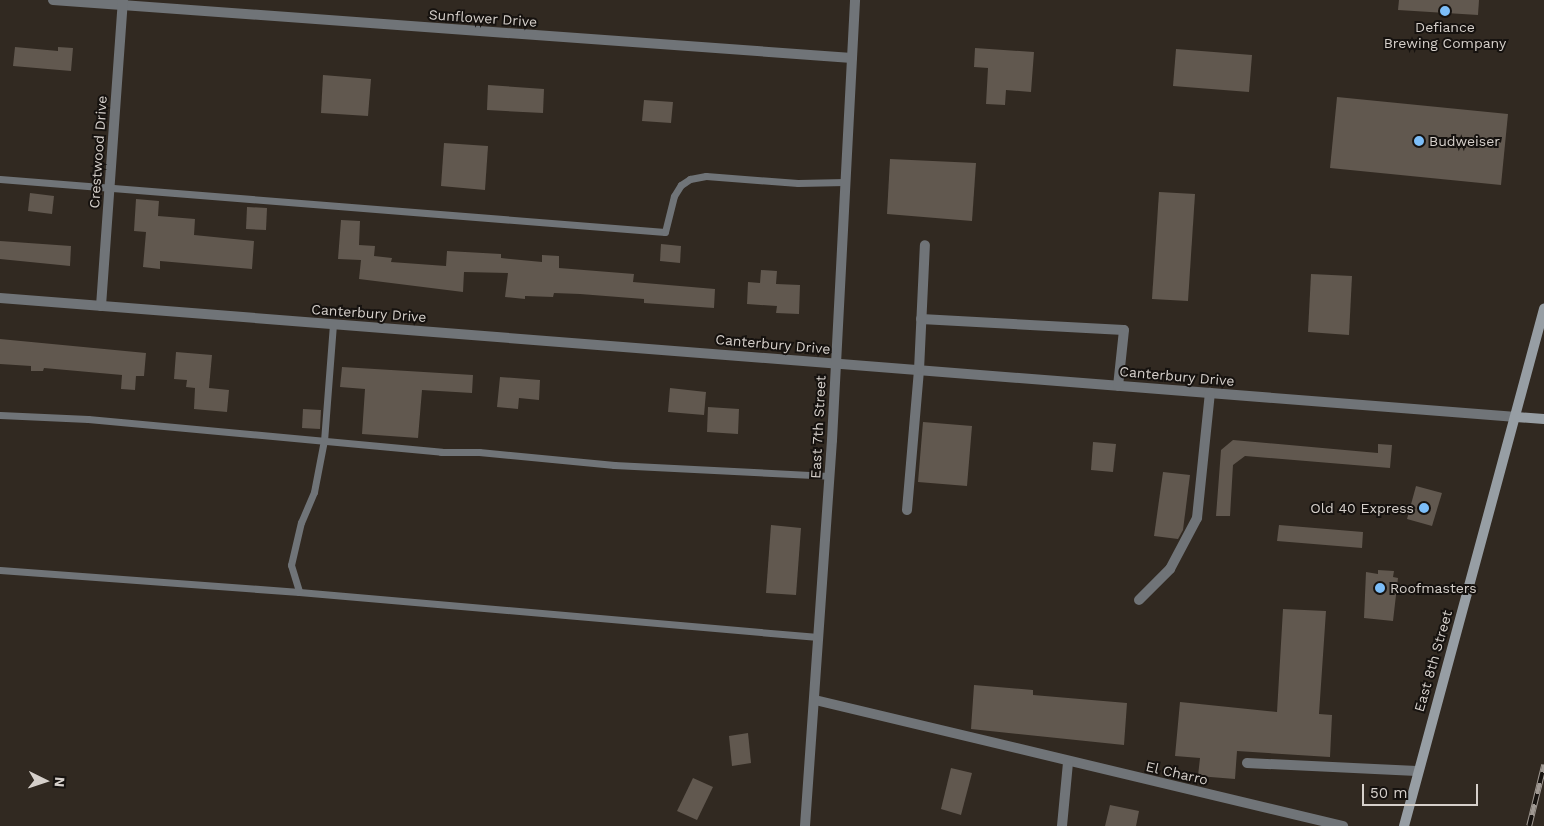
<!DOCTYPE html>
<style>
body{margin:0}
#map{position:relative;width:1544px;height:826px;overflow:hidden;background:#312921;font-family:"Work Sans",sans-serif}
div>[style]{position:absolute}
.building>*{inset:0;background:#61584f}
.service>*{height:7px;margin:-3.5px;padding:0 3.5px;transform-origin:3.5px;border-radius:3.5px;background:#707478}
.minor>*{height:10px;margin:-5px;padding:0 5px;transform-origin:5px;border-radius:5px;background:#707478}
.secondary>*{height:10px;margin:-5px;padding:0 5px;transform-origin:5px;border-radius:5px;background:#979ea4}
.rail>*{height:5.5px;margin-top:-2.75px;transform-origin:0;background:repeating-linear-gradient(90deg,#16120f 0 11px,#9f9892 0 22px);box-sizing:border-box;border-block:1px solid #9f9892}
.dots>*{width:14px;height:14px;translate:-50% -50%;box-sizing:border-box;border:2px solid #16120f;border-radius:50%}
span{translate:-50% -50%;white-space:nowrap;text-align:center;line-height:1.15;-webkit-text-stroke:4px #16120f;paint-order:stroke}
.street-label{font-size:14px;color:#d6d0cb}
.poi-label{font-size:14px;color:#d6d0cb}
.left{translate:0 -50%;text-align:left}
.right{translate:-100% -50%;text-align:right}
.north{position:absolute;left:20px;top:756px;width:50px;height:50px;-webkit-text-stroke:4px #16120f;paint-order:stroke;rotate:94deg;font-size:14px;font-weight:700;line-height:20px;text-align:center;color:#d6d0cb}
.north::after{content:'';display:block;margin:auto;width:18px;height:22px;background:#d6d0cb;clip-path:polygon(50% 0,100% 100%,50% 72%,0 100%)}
.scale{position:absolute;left:1362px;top:784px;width:116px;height:22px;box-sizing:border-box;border:2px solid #d6d0cb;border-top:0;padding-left:6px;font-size:15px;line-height:18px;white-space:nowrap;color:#d6d0cb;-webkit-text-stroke:4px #16120f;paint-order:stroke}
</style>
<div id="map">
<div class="building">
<i style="clip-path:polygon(1399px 0,1479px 0,1478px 15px,1398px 10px)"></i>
<i style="clip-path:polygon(15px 47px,58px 51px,58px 47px,73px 48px,71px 71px,13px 66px)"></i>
<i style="clip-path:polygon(975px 48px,1034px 52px,1031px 92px,1006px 90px,1005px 105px,986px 104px,988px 68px,974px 67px)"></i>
<i style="clip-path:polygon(1176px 49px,1252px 55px,1249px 92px,1173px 86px)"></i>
<i style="clip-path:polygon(323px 75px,371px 79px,368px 116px,321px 113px)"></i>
<i style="clip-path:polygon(488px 85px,544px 89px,543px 113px,487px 110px)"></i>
<i style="clip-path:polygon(1337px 97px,1508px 114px,1501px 185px,1330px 168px)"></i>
<i style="clip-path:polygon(644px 100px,673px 102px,671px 123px,642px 121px)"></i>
<i style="clip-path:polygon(444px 143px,488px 146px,485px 190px,441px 186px)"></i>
<i style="clip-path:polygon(890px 159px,976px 163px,972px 221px,887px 214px)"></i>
<i style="clip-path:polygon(1159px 192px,1195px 194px,1188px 301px,1152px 299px)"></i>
<i style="clip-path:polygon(30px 193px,54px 196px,52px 214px,28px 211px)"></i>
<i style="clip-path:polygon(136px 199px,159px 201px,158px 216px,195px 219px,194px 235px,254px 241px,252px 269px,160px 261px,160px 269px,143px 267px,146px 232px,134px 231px)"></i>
<i style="clip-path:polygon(247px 207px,267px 208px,266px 230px,246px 229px)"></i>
<i style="clip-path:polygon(341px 220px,360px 221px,359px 245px,375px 246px,374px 256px,392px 258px,391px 262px,446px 266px,447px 251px,501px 254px,501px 258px,542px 262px,542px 255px,559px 256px,559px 268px,634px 274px,633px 282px,715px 289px,714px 308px,644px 303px,644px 299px,580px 294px,554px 293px,553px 297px,525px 296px,525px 299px,505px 297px,508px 273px,464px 272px,463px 292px,359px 279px,361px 260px,338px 259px)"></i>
<i style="clip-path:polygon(0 241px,71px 246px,70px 266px,0 259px)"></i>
<i style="clip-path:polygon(661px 244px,681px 246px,680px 263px,660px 261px)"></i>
<i style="clip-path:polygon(761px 270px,777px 271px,776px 284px,800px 285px,799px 314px,776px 313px,777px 306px,747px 304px,748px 282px,760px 283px)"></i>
<i style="clip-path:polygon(1311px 274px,1352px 276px,1349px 335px,1308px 332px)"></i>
<i style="clip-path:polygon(0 339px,146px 353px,144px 376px,136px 376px,135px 390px,121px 389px,122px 375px,44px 368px,43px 371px,31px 371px,31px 366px,0 364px)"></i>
<i style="clip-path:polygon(176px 352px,212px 355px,209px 388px,229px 390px,227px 412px,194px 409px,195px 388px,186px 387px,187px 380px,174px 379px)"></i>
<i style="clip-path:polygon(342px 367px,473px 375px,472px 393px,422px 390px,418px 438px,362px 434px,365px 389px,340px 387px)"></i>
<i style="clip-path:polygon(500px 377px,540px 380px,539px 400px,519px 398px,518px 409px,497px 407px)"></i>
<i style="clip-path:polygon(670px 388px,706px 392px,704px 415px,668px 412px)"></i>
<i style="clip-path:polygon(708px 407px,739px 409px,738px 434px,707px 432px)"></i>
<i style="clip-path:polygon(303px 409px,321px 410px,320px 429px,302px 428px)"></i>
<i style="clip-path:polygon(923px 422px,972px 426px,967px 486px,918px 482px)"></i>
<i style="clip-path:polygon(1233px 440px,1378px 453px,1378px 444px,1392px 445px,1390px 468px,1245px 456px,1233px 465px,1230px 516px,1216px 516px,1221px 450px)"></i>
<i style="clip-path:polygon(1093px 442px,1116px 444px,1113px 472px,1091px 470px)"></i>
<i style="clip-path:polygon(1163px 472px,1190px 475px,1183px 530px,1178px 539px,1154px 536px)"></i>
<i style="clip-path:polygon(1416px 486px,1442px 493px,1432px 526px,1407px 519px)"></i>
<i style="clip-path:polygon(771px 525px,801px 528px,796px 595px,766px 593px)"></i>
<i style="clip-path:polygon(1279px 525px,1363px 532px,1362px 548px,1277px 541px)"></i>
<i style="clip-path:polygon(1378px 570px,1394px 571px,1393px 577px,1398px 578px,1393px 621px,1364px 618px,1366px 572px,1378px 574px)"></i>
<i style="clip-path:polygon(1283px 609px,1326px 611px,1319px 714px,1332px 715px,1330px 757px,1237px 751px,1235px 779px,1198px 776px,1200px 758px,1175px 756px,1180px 702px,1277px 712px)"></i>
<i style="clip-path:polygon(974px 685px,1033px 690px,1033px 695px,1127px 703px,1124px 745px,971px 729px)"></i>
<i style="clip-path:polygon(748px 733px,751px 763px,732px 766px,729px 736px)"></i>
<i style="clip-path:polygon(951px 768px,972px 773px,961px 815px,941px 809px)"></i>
<i style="clip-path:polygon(693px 778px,713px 787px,697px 820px,677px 811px)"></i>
<i style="clip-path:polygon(1110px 805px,1139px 811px,1136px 826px,1105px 826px)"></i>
</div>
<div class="service">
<i style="left:0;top:179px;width:667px;rotate:4.56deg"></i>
<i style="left:665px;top:232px;width:37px;rotate:-76deg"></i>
<i style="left:674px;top:196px;width:13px;rotate:-58deg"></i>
<i style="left:681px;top:185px;width:11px;rotate:-34deg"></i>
<i style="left:690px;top:179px;width:16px;rotate:-11deg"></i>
<i style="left:706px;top:176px;width:92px;rotate:4.4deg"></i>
<i style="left:798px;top:183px;width:47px;rotate:-1.2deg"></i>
<i style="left:333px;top:324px;width:116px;rotate:94.4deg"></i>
<i style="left:324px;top:440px;width:53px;rotate:100.9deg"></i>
<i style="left:314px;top:492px;width:33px;rotate:113deg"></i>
<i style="left:301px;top:522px;width:44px;rotate:103.1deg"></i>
<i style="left:291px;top:565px;width:28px;rotate:73deg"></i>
<i style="left:299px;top:592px;width:521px;rotate:4.96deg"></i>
<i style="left:0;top:415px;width:88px;rotate:2.6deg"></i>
<i style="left:88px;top:419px;width:355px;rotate:5.3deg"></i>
<i style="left:441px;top:452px;width:38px"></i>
<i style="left:479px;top:452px;width:136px;rotate:5.5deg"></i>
<i style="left:614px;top:465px;width:215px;rotate:2.9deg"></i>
<i style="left:0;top:570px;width:300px;rotate:4.2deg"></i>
</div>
<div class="minor">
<i style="left:53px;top:0;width:801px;rotate:4.15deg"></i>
<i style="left:0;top:298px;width:1521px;rotate:4.49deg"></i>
<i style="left:101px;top:306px;width:307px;rotate:-85.9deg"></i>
<i style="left:921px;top:319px;width:203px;rotate:3.1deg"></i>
<i style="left:1124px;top:330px;width:56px;rotate:96.1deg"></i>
<i style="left:907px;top:510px;width:141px;rotate:-85.1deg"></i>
<i style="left:919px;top:370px;width:125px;rotate:-87.3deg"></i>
<i style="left:1139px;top:600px;width:44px;rotate:-45deg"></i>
<i style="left:1170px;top:569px;width:58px;rotate:-62.1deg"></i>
<i style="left:1197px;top:518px;width:126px;rotate:-84.1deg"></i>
<i style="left:815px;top:700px;width:543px;rotate:13.42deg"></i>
<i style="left:1247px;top:763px;width:170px;rotate:2.7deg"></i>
<i style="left:805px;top:826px;width:387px;rotate:-86deg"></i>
<i style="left:832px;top:440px;width:441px;rotate:-87deg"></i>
<i style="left:1062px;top:826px;width:64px;rotate:-84.6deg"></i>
</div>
<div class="secondary">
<i style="left:1516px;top:417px;width:28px;rotate:4deg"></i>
<i style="left:1404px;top:826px;width:536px;rotate:-74.85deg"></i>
</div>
<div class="rail">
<i style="left:1529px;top:826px;width:63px;rotate:-76.2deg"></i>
</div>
<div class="dots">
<i style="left:1445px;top:11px;background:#7cbef9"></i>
<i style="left:1419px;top:141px;background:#7cbef9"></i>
<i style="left:1424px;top:508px;background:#7cbef9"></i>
<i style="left:1380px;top:588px;background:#7cbef9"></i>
</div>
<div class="street-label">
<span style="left:483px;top:18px;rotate:4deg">Sunflower Drive</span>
<span style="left:98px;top:152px;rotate:-86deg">Crestwood Drive</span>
<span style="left:369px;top:313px;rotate:4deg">Canterbury Drive</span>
<span style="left:773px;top:344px;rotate:5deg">Canterbury Drive</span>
<span style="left:1177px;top:376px;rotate:5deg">Canterbury Drive</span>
<span style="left:818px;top:427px;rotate:-87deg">East 7th Street</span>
<span style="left:1433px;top:661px;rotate:-74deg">East 8th Street</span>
<span style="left:1177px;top:773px;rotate:13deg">El Charro</span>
</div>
<div class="poi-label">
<span style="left:1445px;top:35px">Defiance<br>Brewing Company</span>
<span class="left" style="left:1429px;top:141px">Budweiser</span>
<span class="right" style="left:1414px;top:508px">Old 40 Express</span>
<span class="left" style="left:1390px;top:588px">Roofmasters</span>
</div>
<div class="north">N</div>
<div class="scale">50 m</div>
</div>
